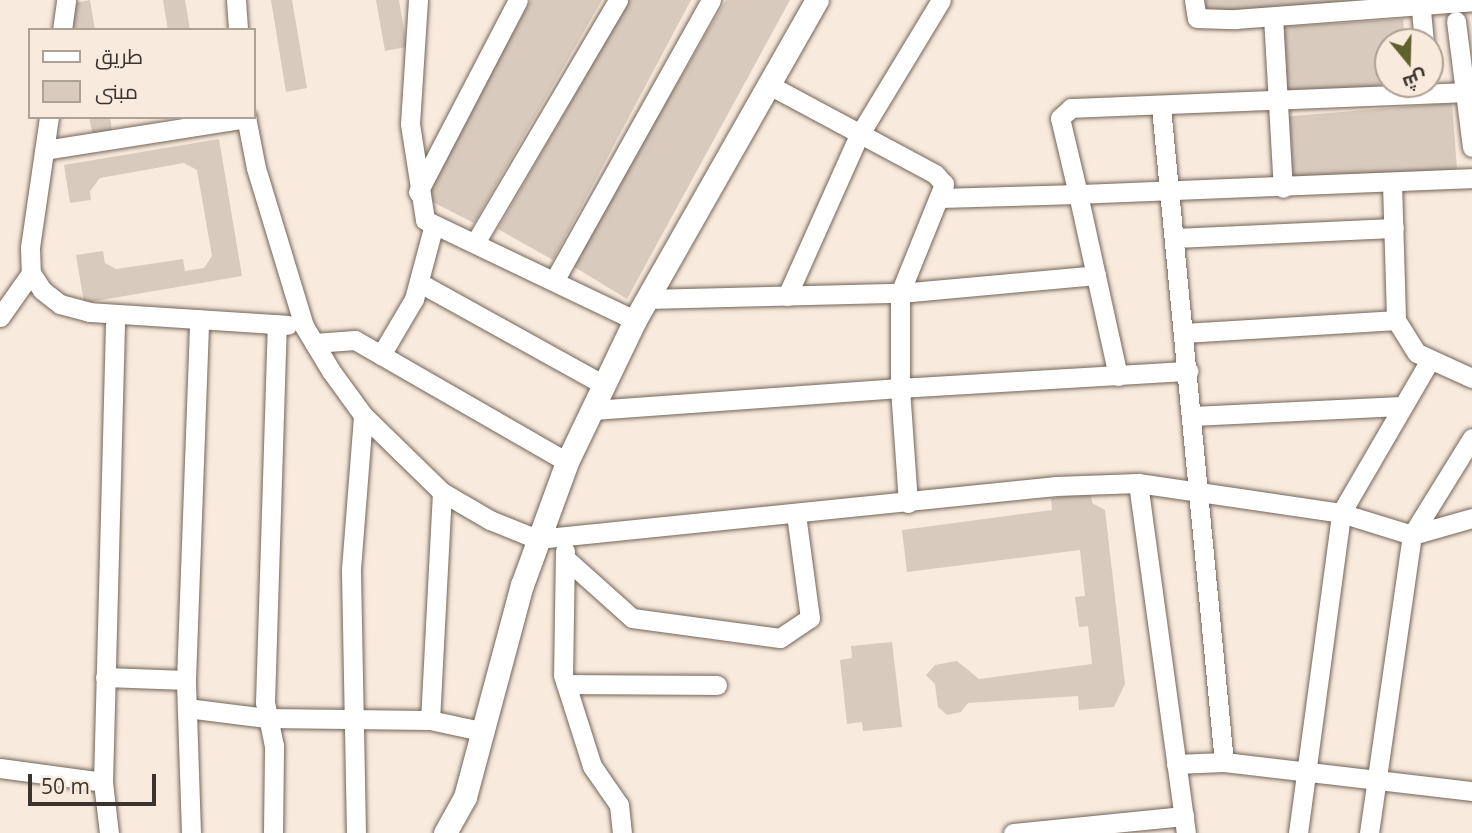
<!DOCTYPE html>
<meta charset="utf-8">
<style>
body{margin:0}
#map{position:relative;width:1472px;height:833px;overflow:hidden;background:#f8eadc;font-family:"Open Sans",Cairo,sans-serif}
div>[style]{position:absolute}
.building>*{inset:0;background:#d8cabd}
.roads{filter:drop-shadow(0 0 2px #726559) drop-shadow(0 0 2px #726559)}
.minor>*{height:19px;margin:-9.5px;padding:0 9.5px;transform-origin:9.5px;border-radius:9.5px;background:#fff}
.tertiary>*{height:23px;margin:-11.5px;padding:0 11.5px;transform-origin:11.5px;border-radius:11.5px;background:#fff}
span{translate:-50% -50%;white-space:nowrap;text-align:center;line-height:1.15;-webkit-text-stroke:5px #f8eadc;paint-order:stroke}
.legend{position:absolute;left:28px;top:28px;width:228px;height:91px;box-sizing:border-box;background:#f8eadc;border:2px solid #aca196;margin:0;padding:9px 12px;list-style:none;font-size:21px;color:#39342e}
.legend li{display:flex;align-items:center;gap:14px;height:35px}
.legend b{width:35px;border:2px solid #aca196}
.north{position:absolute;left:1374px;top:28px;width:70px;height:70px;box-sizing:border-box;background:#f8eadc;border:2px solid #aca196;border-radius:50%;rotate:161deg;font-size:19px;font-weight:700;line-height:28px;text-align:center;color:#39342e}
.north::after{content:'';display:block;margin:auto;width:24px;height:32px;background:#5e602d;clip-path:polygon(50% 0,100% 100%,50% 72%,0 100%)}
.scale{position:absolute;left:28px;top:774px;width:128px;height:32px;box-sizing:border-box;border:4px solid #39342e;border-top:0;padding-left:9px;font-size:21px;line-height:24px;white-space:nowrap;color:#39342e;-webkit-text-stroke:5px #f8eadc;paint-order:stroke}
</style>
<div id="map">
<div class="building">
<i style="clip-path:polygon(90px 0,95px 30px,74px 30px,70px 4px)"></i>
<i style="clip-path:polygon(163px 0,185px 0,190px 30px,168px 30px)"></i>
<i style="clip-path:polygon(271px 0,292px 0,307px 88px,286px 92px)"></i>
<i style="clip-path:polygon(376px 0,399px 0,407px 47px,385px 51px)"></i>
<i style="clip-path:polygon(531px 0,602px 0,474px 223px,423px 197px)"></i>
<i style="clip-path:polygon(629px 0,691px 0,553px 260px,498px 229px)"></i>
<i style="clip-path:polygon(726px 0,790px 0,627px 299px,571px 265px)"></i>
<i style="clip-path:polygon(1196px 0,1361px 0,1197px 14px)"></i>
<i style="clip-path:polygon(1403px 19px,1405px 42px,1388px 42px,1388px 84px,1399px 86px,1283px 94px,1278px 27px)"></i>
<i style="clip-path:polygon(1452px 103px,1457px 169px,1285px 183px,1280px 117px)"></i>
<i style="clip-path:polygon(89px 117px,110px 117px,113px 137px,94px 141px)"></i>
<i style="clip-path:polygon(219px 139px,242px 276px,84px 303px,76px 255px,103px 251px,105px 263px,116px 269px,183px 259px,185px 271px,204px 268px,212px 256px,197px 170px,184px 163px,100px 178px,90px 191px,91px 200px,70px 203px,64px 165px)"></i>
<i style="clip-path:polygon(1091px 493px,1092px 503px,1105px 510px,1125px 684px,1114px 707px,1079px 710px,1078px 696px,968px 703px,961px 712px,947px 715px,938px 707px,935px 684px,926px 675px,935px 665px,957px 661px,979px 679px,1092px 664px,1088px 626px,1079px 627px,1075px 597px,1085px 596px,1080px 550px,907px 572px,902px 530px,1052px 510px,1051px 498px)"></i>
<i style="clip-path:polygon(892px 642px,902px 727px,863px 731px,862px 722px,847px 724px,840px 660px,852px 658px,851px 646px)"></i>
</div>
<div class="roads">
<div class="minor">
<i style="left:236px;top:0;width:30px;rotate:86deg"></i>
<i style="left:418px;top:0;width:124px;rotate:93.7deg"></i>
<i style="left:410px;top:124px;width:97px;rotate:81.1deg"></i>
<i style="left:425px;top:220px;width:233px;rotate:25.5deg"></i>
<i style="left:1194px;top:0;width:18px;rotate:81deg"></i>
<i style="left:1197px;top:18px;width:38px;rotate:2deg"></i>
<i style="left:1235px;top:19px;width:238px;rotate:-4.3deg"></i>
<i style="left:1420px;top:0;width:42px;rotate:84.6deg"></i>
<i style="left:1273px;top:17px;width:171px;rotate:86.7deg"></i>
<i style="left:1456px;top:21px;width:127px;rotate:82.8deg"></i>
<i style="left:62px;top:30px;width:30px;rotate:-82deg"></i>
<i style="left:1161px;top:107px;width:658px;rotate:84.51deg"></i>
<i style="left:49px;top:117px;width:132px;rotate:98.3deg"></i>
<i style="left:30px;top:248px;width:25px;rotate:88deg"></i>
<i style="left:31px;top:273px;width:20px;rotate:57deg"></i>
<i style="left:42px;top:290px;width:23px;rotate:38deg"></i>
<i style="left:60px;top:304px;width:30px;rotate:15deg"></i>
<i style="left:89px;top:312px;width:199px;rotate:3.7deg"></i>
<i style="left:246px;top:117px;width:52px;rotate:78.9deg"></i>
<i style="left:256px;top:168px;width:165px;rotate:73.1deg"></i>
<i style="left:304px;top:326px;width:52px;rotate:59deg"></i>
<i style="left:331px;top:371px;width:54px;rotate:54deg"></i>
<i style="left:363px;top:415px;width:110px;rotate:44.3deg"></i>
<i style="left:442px;top:492px;width:56px;rotate:30.3deg"></i>
<i style="left:490px;top:520px;width:51px;rotate:22deg"></i>
<i style="left:537px;top:539px;width:522px;rotate:-5.83deg"></i>
<i style="left:1056px;top:486px;width:82px;rotate:-2.1deg"></i>
<i style="left:1138px;top:483px;width:205px;rotate:8.4deg"></i>
<i style="left:1341px;top:513px;width:74px;rotate:17.2deg"></i>
<i style="left:1412px;top:535px;width:62px;rotate:-15.8deg"></i>
<i style="left:45px;top:150px;width:204px;rotate:-9deg"></i>
<i style="left:1392px;top:183px;width:137px;rotate:88.3deg"></i>
<i style="left:1396px;top:320px;width:39px;rotate:58deg"></i>
<i style="left:1417px;top:353px;width:60px;rotate:24.4deg"></i>
<i style="left:418px;top:192px;width:216px;rotate:-62.5deg"></i>
<i style="left:940px;top:198px;width:138px;rotate:-1.7deg"></i>
<i style="left:1078px;top:194px;width:78px;rotate:-103.3deg"></i>
<i style="left:1060px;top:118px;width:15px;rotate:-42deg"></i>
<i style="left:1071px;top:108px;width:394px;rotate:-2.3deg"></i>
<i style="left:1174px;top:238px;width:220px;rotate:-2.6deg"></i>
<i style="left:475px;top:243px;width:282px;rotate:-59.5deg"></i>
<i style="left:554px;top:281px;width:322px;rotate:-60.8deg"></i>
<i style="left:420px;top:283px;width:210px;rotate:29deg"></i>
<i style="left:787px;top:296px;width:174px;rotate:-65.9deg"></i>
<i style="left:858px;top:137px;width:160px;rotate:-58.8deg"></i>
<i style="left:646px;top:299px;width:254px;rotate:-1.4deg"></i>
<i style="left:900px;top:293px;width:197px;rotate:-5.2deg"></i>
<i style="left:0;top:317px;width:54px;rotate:-54.8deg"></i>
<i style="left:1185px;top:333px;width:211px;rotate:-3.5deg"></i>
<i style="left:314px;top:343px;width:41px;rotate:-4.2deg"></i>
<i style="left:355px;top:340px;width:245px;rotate:29.9deg"></i>
<i style="left:381px;top:355px;width:65px;rotate:-59.5deg"></i>
<i style="left:414px;top:299px;width:73px;rotate:-75deg"></i>
<i style="left:1118px;top:376px;width:186px;rotate:-102.4deg"></i>
<i style="left:1078px;top:194px;width:394px;rotate:-2.3deg"></i>
<i style="left:592px;top:410px;width:309px;rotate:-4.1deg"></i>
<i style="left:900px;top:388px;width:95px;rotate:-90deg"></i>
<i style="left:900px;top:293px;width:118px;rotate:-68deg"></i>
<i style="left:944px;top:184px;width:13px;rotate:-132deg"></i>
<i style="left:935px;top:174px;width:188px;rotate:-151.8deg"></i>
<i style="left:1191px;top:416px;width:211px;rotate:-2.7deg"></i>
<i style="left:1138px;top:483px;width:353px;rotate:82.2deg"></i>
<i style="left:442px;top:492px;width:228px;rotate:93deg"></i>
<i style="left:430px;top:720px;width:52px;rotate:12.2deg"></i>
<i style="left:908px;top:503px;width:115px;rotate:-94deg"></i>
<i style="left:900px;top:388px;width:289px;rotate:-3.4deg"></i>
<i style="left:565px;top:551px;width:124px;rotate:90.9deg"></i>
<i style="left:563px;top:675px;width:96px;rotate:72.3deg"></i>
<i style="left:592px;top:766px;width:47px;rotate:55.3deg"></i>
<i style="left:619px;top:805px;width:28px;rotate:84deg"></i>
<i style="left:565px;top:558px;width:90px;rotate:41.8deg"></i>
<i style="left:632px;top:618px;width:149px;rotate:7.7deg"></i>
<i style="left:780px;top:638px;width:36px;rotate:-34deg"></i>
<i style="left:810px;top:618px;width:105px;rotate:-97.7deg"></i>
<i style="left:105px;top:677px;width:81px;rotate:2.1deg"></i>
<i style="left:566px;top:684px;width:151px;rotate:0.4deg"></i>
<i style="left:187px;top:708px;width:80px;rotate:7.2deg"></i>
<i style="left:266px;top:718px;width:164px;rotate:0.7deg"></i>
<i style="left:1176px;top:764px;width:48px;rotate:-2.4deg"></i>
<i style="left:1224px;top:762px;width:250px;rotate:6.7deg"></i>
<i style="left:0;top:768px;width:104px;rotate:7.7deg"></i>
<i style="left:109px;top:833px;width:51px;rotate:-96.7deg"></i>
<i style="left:103px;top:782px;width:468px;rotate:-88.5deg"></i>
<i style="left:191px;top:833px;width:153px;rotate:-91.9deg"></i>
<i style="left:186px;top:680px;width:361px;rotate:-87.9deg"></i>
<i style="left:273px;top:833px;width:87px;rotate:-89.3deg"></i>
<i style="left:274px;top:746px;width:45px;rotate:-101.6deg"></i>
<i style="left:265px;top:702px;width:378px;rotate:-88.2deg"></i>
<i style="left:356px;top:833px;width:264px;rotate:-91.1deg"></i>
<i style="left:351px;top:569px;width:154px;rotate:-85.5deg"></i>
<i style="left:1013px;top:833px;width:172px;rotate:-5.7deg"></i>
<i style="left:1298px;top:833px;width:323px;rotate:-82.3deg"></i>
<i style="left:1341px;top:513px;width:177px;rotate:-59.8deg"></i>
<i style="left:1369px;top:833px;width:301px;rotate:-81.8deg"></i>
<i style="left:1412px;top:535px;width:114px;rotate:-58.3deg"></i>
</div>
<div class="tertiary">
<i style="left:445px;top:833px;width:41px;rotate:-60.9deg"></i>
<i style="left:465px;top:797px;width:220px;rotate:-75deg"></i>
<i style="left:522px;top:585px;width:131px;rotate:-69.9deg"></i>
<i style="left:567px;top:462px;width:157px;rotate:-64.4deg"></i>
<i style="left:635px;top:320px;width:368px;rotate:-60.4deg"></i>
</div>
</div>
<ul class="legend">
<li><b style="height:9px;background:#fff"></b>طريق</li>
<li><b style="height:19px;background:#d8cabd"></b>مبنى</li>
</ul>
<div class="north">ش</div>
<div class="scale">50 m</div>
</div>
